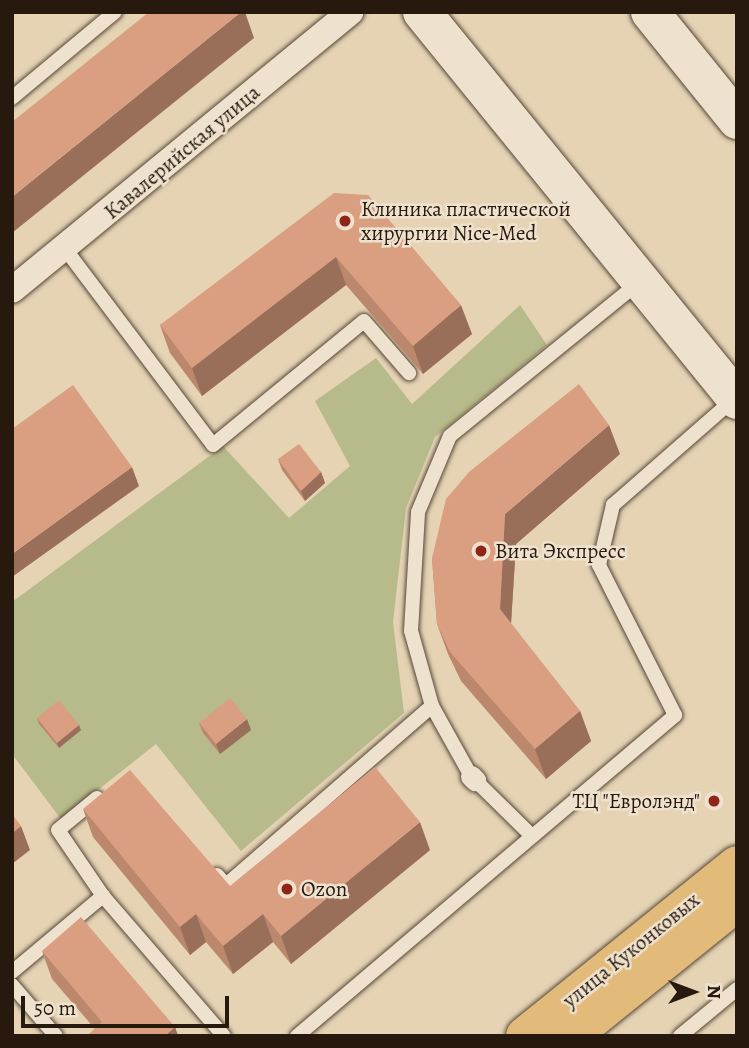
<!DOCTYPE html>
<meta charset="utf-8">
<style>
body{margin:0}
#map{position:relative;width:749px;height:1048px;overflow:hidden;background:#e5d3b4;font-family:Alegreya,serif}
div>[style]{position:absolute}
.green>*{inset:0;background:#b7bb8b}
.roads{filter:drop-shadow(0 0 2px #574838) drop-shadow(0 0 2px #574838)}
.service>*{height:14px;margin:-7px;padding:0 7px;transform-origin:7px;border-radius:7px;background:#eee2ce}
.pedestrian>*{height:21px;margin:-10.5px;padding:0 10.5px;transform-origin:10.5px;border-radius:10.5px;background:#eee2ce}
.minor>*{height:26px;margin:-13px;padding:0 13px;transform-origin:13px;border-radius:13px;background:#eee2ce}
.secondary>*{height:38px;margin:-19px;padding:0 19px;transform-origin:19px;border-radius:19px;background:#eee2ce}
.primary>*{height:38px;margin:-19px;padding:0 19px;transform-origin:19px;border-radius:19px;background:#e2ba7a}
.wall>*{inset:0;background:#bb886e}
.shaded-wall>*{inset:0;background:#996f5a}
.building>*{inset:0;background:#da9e80}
.dots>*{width:19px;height:19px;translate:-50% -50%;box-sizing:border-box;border:4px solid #eee2ce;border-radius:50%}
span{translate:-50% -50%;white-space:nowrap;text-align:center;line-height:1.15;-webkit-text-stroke:5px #eee2ce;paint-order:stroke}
.street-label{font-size:21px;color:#28190e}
.poi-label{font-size:21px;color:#28190e}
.left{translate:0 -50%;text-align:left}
.right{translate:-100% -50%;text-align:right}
.frame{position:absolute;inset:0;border:14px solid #28190e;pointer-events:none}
.north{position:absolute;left:658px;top:957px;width:70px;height:70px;-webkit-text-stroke:5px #eee2ce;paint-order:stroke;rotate:90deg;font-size:19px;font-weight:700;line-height:28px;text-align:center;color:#28190e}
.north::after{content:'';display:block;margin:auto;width:24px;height:32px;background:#28190e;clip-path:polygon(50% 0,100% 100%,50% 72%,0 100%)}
.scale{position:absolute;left:21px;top:996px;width:208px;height:32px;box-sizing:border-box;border:4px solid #28190e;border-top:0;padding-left:9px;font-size:21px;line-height:24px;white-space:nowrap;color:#28190e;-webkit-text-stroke:5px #eee2ce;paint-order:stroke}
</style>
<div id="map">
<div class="green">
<i style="clip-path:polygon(520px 305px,547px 345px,435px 437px,406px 508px,393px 622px,404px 713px,241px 851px,156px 744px,61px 819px,12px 754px,12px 602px,223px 446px,289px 518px,350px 466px,315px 401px,376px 358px,412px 404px)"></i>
</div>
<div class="roads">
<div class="service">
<i style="left:12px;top:98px;width:134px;rotate:-39.9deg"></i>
<i style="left:66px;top:250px;width:244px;rotate:53deg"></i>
<i style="left:213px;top:445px;width:195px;rotate:-39.4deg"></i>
<i style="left:364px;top:321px;width:69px;rotate:49.1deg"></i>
<i style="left:432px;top:706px;width:80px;rotate:60.9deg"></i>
<i style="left:475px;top:780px;width:77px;rotate:44.5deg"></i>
<i style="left:97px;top:798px;width:50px;rotate:140.6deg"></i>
<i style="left:58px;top:830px;width:80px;rotate:55.7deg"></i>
<i style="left:217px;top:875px;width:13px;rotate:48deg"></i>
<i style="left:226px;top:885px;width:273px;rotate:-41deg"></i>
<i style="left:432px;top:706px;width:78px;rotate:-105.6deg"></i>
<i style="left:411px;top:631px;width:119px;rotate:-86.6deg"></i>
<i style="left:418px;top:512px;width:82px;rotate:-67.2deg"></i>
<i style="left:450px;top:436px;width:246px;rotate:-39.1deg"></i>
<i style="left:12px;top:972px;width:119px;rotate:-39.9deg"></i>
<i style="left:103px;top:896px;width:185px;rotate:49.2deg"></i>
<i style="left:12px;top:985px;width:67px;rotate:49.2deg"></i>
<i style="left:297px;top:1036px;width:496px;rotate:-40.3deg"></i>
<i style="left:675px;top:715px;width:168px;rotate:-116.9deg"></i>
<i style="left:599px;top:565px;width:62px;rotate:-76.9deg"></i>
<i style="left:613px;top:505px;width:161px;rotate:-41.2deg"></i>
<i style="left:680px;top:1036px;width:74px;rotate:-39.5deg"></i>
</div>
<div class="pedestrian">
<i style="left:471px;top:776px;width:6px;rotate:45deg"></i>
</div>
<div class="minor">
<i style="left:12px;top:290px;width:438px;rotate:-39.4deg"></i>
</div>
<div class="secondary">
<i style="left:422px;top:12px;width:500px;rotate:50.9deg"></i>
<i style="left:650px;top:12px;width:139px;rotate:51.1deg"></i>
</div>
<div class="primary">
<i style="left:525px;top:1036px;width:272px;rotate:-38.9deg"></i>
<i style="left:571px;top:1036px;width:213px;rotate:-38.9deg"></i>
</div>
</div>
<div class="wall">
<i style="clip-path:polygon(368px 195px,472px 334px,423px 374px,346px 285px,202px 396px,170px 353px,160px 325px)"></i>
<i style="clip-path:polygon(620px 454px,516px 544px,511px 624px,580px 711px,591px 741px,546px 779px,461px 681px,448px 654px,437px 624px,432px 558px)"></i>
<i style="clip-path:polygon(278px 459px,321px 472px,325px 483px,305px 501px,282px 470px)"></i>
<i style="clip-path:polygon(37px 718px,81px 730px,59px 748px,39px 724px)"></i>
<i style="clip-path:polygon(199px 723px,251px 730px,220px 754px,203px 733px)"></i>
<i style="clip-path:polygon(83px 809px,230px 886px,430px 850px,291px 964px,273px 942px,233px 974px,206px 942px,190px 955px,93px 837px)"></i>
<i style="clip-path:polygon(42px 951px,175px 1027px,178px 1036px,87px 1036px,95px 1029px,52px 979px)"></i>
</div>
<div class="shaded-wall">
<i style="clip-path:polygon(241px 12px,245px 12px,254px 38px,12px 233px,12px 197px)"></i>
<i style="clip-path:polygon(336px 257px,346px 285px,202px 396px,192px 368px)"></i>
<i style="clip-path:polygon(461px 305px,472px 334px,423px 374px,413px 346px)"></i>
<i style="clip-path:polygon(609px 425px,620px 454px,516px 544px,510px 639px,500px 609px,505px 514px)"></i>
<i style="clip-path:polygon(132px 467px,139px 486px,12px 577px,12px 554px)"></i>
<i style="clip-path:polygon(321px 472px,325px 483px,305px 501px,301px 491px)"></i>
<i style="clip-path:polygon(580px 711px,591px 741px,546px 779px,535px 749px)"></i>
<i style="clip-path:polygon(247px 719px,251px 730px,220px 754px,216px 744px)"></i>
<i style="clip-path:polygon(79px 725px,81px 730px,59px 748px,57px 743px)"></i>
<i style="clip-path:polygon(420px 822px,430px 850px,291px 964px,281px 936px)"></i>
<i style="clip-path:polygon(21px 826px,30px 850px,12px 864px,12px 833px)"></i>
<i style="clip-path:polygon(196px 914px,206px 942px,190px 955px,180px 927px)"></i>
<i style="clip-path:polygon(263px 914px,273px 942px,233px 974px,223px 946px)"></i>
<i style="clip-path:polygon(175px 1027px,178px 1036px,165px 1036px)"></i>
</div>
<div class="building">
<i style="clip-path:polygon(149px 12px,241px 12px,12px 197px,12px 122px)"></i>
<i style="clip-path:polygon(334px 193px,368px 195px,461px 305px,413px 346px,336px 257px,192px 368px,160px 325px)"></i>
<i style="clip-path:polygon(579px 384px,609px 425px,505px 514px,500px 609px,580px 711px,535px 749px,450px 652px,437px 624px,432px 558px,446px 499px,469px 472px)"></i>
<i style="clip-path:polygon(73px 385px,132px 467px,12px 554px,12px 429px)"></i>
<i style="clip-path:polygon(299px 444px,321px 472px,301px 491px,278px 459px)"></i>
<i style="clip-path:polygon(230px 698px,247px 719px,216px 744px,199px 723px)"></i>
<i style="clip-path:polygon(59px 700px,79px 725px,57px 743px,37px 718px)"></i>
<i style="clip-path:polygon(375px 767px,420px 822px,281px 936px,263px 914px,223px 946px,196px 914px,180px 927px,83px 809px,130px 770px,230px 886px)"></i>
<i style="clip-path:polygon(12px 814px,21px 826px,12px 833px)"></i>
<i style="clip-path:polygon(81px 917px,175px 1027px,165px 1036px,87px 1036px,102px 1022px,42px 951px)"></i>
</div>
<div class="dots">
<i style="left:345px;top:221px;background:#8f2418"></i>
<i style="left:481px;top:551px;background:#8f2418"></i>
<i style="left:714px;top:801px;background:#8f2418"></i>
<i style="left:287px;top:889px;background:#8f2418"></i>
</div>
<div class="street-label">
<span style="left:182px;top:152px;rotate:-40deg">Кавалерийская улица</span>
<span style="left:631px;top:950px;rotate:-39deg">улица Куконковых</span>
</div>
<div class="poi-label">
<span class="left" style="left:361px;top:221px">Клиника пластической<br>хирургии Nice-Med</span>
<span class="left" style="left:495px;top:551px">Вита Экспресс</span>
<span class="right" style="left:700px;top:801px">ТЦ "Евролэнд"</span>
<span class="left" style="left:301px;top:889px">Ozon</span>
</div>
<div class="frame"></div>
<div class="north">N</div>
<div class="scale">50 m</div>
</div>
